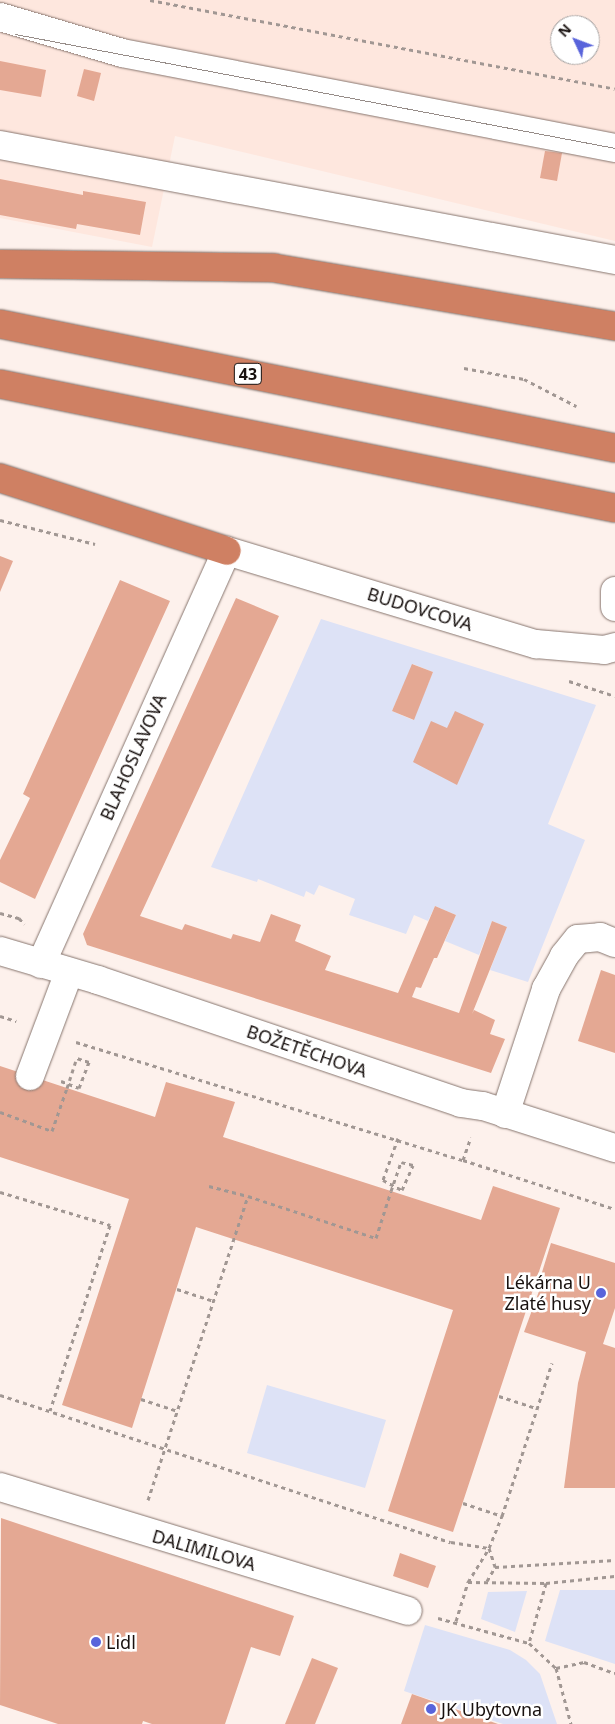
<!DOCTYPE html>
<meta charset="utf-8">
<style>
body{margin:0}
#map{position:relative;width:615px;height:1724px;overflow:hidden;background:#fdf1ec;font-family:"Noto Sans",sans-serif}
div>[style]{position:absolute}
.built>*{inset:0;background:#fee7de}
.green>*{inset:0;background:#dde2f6}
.building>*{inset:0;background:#e4a893}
.path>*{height:3px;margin-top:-1.5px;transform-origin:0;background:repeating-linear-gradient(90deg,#a19793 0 4px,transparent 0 8px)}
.roads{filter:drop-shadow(0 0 1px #87756e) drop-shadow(0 0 1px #87756e)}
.minor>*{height:28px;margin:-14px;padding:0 14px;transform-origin:14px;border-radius:14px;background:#fff}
.highway>*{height:28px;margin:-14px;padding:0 14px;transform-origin:14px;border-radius:14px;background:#cf8063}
.tram>*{height:1px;margin:-0.5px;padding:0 0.5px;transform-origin:0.5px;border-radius:0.5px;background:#968c88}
.path-bridge>*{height:3px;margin-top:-1.5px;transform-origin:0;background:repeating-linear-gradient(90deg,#a19793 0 4px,transparent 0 8px)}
.dots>*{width:14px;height:14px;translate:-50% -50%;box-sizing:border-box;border:2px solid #fff;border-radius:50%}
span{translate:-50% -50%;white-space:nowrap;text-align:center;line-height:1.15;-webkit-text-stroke:5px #fff;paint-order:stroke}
.shield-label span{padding:1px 4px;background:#fff;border:1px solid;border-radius:4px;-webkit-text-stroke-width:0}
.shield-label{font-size:16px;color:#18110f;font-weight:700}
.street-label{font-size:18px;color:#18110f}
.poi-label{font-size:18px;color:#18110f}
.right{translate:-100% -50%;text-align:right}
.left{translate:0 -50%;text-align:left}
.north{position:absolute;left:550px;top:15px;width:50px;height:50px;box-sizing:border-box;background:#fff;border:1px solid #a3a09f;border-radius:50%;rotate:313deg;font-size:14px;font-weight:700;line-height:20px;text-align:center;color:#18110f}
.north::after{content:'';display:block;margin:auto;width:18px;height:22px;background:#5964db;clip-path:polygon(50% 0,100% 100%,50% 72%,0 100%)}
</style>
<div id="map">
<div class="built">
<i style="clip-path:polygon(evenodd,0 0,615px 0,615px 241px,175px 136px,152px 247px,0 218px,0 0,560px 25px,590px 25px,590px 55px,560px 55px,560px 25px)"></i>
</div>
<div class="green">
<i style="clip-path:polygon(evenodd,321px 619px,596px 705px,548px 824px,585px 840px,528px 982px,490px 970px,507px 927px,492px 921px,479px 955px,445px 941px,456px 915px,435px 906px,428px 921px,414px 915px,406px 934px,349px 915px,355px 899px,319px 885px,314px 895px,306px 891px,304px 897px,258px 879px,257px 882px,211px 867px,321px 619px,413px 664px,433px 672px,413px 720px,392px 711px,413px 664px)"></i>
<i style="clip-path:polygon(267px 1385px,386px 1420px,365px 1488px,247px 1453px)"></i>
<i style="clip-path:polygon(560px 1590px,615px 1590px,615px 1664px,545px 1641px)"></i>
<i style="clip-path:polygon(527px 1591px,515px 1632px,481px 1619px,488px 1592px)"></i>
<i style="clip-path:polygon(425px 1625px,510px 1650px,526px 1660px,540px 1674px,557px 1724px,503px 1724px,404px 1691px)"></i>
</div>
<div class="building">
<i style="clip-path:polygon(0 61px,46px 70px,41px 97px,0 90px)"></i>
<i style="clip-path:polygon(84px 69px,101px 73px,94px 101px,77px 96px)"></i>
<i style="clip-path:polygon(545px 151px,562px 153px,557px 181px,540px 178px)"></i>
<i style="clip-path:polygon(0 179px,83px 195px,83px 191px,146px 202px,140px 235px,77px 224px,76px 229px,0 215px)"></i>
<i style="clip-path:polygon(0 556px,13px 561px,0 592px)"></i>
<i style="clip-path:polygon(120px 580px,170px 601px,35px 899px,0 882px,0 860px,30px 798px,23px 794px)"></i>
<i style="clip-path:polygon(236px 598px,279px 616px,140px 916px,182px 930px,185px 924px,231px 939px,233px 934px,260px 942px,271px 914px,301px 925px,295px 941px,331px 956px,325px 970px,398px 993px,435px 906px,456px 915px,437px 958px,434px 958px,421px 988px,416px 987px,412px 997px,459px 1013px,492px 921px,507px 927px,472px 1014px,474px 1010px,495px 1020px,490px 1034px,505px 1039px,491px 1073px,87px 945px,83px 934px)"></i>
<i style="clip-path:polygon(412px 664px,433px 672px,414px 720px,392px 711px)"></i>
<i style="clip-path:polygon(455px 711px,484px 724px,457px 785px,413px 762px,431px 721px,447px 728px)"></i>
<i style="clip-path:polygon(601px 970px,615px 975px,615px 1053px,578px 1041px)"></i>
<i style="clip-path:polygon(0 1066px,155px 1117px,166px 1082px,235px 1102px,223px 1137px,481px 1220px,493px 1186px,560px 1208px,453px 1532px,388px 1511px,453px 1310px,196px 1227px,132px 1428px,62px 1405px,129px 1199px,0 1157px)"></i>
<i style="clip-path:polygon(551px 1243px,615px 1263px,615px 1308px,603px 1344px,615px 1348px,615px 1488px,564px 1488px,578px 1383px,586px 1352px,524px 1332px,542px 1283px,539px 1282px)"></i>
<i style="clip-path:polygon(1px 1518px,294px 1616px,280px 1656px,251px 1647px,225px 1724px,152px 1724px,143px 1721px,142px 1724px,58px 1724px,0 1705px)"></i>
<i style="clip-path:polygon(400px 1553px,436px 1566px,428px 1588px,393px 1576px)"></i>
<i style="clip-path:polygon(312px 1658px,338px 1668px,315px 1724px,285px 1724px)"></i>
<i style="clip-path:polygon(412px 1694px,498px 1724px,401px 1724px)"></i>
</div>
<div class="path">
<i style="left:150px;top:0;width:473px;rotate:10.8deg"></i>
<i style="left:464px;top:368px;width:61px;rotate:10.4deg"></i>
<i style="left:524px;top:379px;width:59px;rotate:27.4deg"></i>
<i style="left:0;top:520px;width:98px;rotate:14.2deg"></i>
<i style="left:569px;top:681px;width:48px;rotate:18.1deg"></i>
<i style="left:0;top:913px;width:20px;rotate:15deg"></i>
<i style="left:19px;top:918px;width:8px;rotate:50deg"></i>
<i style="left:0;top:1016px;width:17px;rotate:17deg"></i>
<i style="left:76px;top:1042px;width:405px;rotate:17deg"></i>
<i style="left:463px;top:1160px;width:24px;rotate:-71deg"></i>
<i style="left:61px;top:1081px;width:19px;rotate:21deg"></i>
<i style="left:79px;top:1088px;width:28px;rotate:-69deg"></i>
<i style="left:89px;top:1062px;width:13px;rotate:-162deg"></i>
<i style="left:0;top:1112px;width:55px;rotate:20.1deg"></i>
<i style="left:52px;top:1131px;width:46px;rotate:-70.8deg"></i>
<i style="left:398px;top:1138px;width:45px;rotate:109.7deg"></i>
<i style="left:383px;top:1180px;width:21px;rotate:28deg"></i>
<i style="left:402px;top:1190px;width:27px;rotate:-66deg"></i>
<i style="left:413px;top:1165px;width:12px;rotate:-166deg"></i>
<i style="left:463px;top:1160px;width:160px;rotate:17.9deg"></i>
<i style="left:209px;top:1186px;width:40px;rotate:14.4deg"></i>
<i style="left:0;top:1192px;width:115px;rotate:16.7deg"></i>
<i style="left:110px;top:1225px;width:195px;rotate:107.9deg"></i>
<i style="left:177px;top:1289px;width:39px;rotate:18deg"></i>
<i style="left:0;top:1395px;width:474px;rotate:18.1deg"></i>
<i style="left:451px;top:1542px;width:38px;rotate:9deg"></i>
<i style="left:489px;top:1548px;width:20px;rotate:72deg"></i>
<i style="left:499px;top:1396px;width:40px;rotate:18deg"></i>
<i style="left:141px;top:1399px;width:39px;rotate:18deg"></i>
<i style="left:148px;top:1500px;width:320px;rotate:-71.8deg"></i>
<i style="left:248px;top:1196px;width:135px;rotate:18.2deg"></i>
<i style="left:376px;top:1238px;width:49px;rotate:-72.3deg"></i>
<i style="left:463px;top:1503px;width:41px;rotate:18.4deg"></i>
<i style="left:487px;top:1581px;width:16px;rotate:-60deg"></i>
<i style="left:495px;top:1567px;width:120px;rotate:-3.3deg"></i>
<i style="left:468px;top:1582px;width:40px;rotate:-58deg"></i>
<i style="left:489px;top:1548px;width:35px;rotate:-68deg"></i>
<i style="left:502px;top:1516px;width:161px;rotate:-71.9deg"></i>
<i style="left:546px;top:1583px;width:69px;rotate:-5.8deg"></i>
<i style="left:438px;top:1618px;width:94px;rotate:15.4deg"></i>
<i style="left:529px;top:1643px;width:37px;rotate:43deg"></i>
<i style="left:556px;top:1668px;width:58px;rotate:75deg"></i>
<i style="left:456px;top:1621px;width:41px;rotate:-72.9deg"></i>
<i style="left:468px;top:1582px;width:78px;rotate:0.7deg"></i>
<i style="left:546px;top:1583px;width:62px;rotate:105.8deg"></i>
<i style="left:556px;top:1668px;width:29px;rotate:-12deg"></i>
<i style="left:584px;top:1662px;width:33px;rotate:20deg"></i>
</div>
<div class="roads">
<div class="minor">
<i style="left:0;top:17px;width:127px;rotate:16.4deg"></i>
<i style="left:122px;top:53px;width:502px;rotate:10.91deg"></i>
<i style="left:0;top:145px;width:626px;rotate:10.59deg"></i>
<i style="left:615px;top:591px;width:16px;rotate:90deg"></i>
<i style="left:0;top:951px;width:102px;rotate:16.5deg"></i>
<i style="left:98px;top:980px;width:383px;rotate:18.7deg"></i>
<i style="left:461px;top:1103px;width:22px;rotate:8deg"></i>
<i style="left:483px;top:1106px;width:139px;rotate:17.7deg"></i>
<i style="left:41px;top:964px;width:453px;rotate:-65.8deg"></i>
<i style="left:227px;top:551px;width:323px;rotate:16.8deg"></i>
<i style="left:536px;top:644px;width:68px;rotate:5deg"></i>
<i style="left:604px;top:650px;width:11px;rotate:-15deg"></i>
<i style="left:30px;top:1076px;width:111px;rotate:-69.4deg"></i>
<i style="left:505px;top:1114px;width:132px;rotate:-71.8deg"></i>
<i style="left:546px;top:989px;width:38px;rotate:-61deg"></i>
<i style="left:564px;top:956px;width:22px;rotate:-51deg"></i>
<i style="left:578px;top:939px;width:22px;rotate:-5deg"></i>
<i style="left:600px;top:937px;width:16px;rotate:22deg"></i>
<i style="left:0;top:1487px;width:426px;rotate:16.9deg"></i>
</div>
<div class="highway">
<i style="left:0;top:264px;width:274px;rotate:0.8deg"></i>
<i style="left:274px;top:268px;width:346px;rotate:9.7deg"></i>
<i style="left:0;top:324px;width:627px;rotate:11.4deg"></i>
<i style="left:0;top:384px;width:627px;rotate:11.4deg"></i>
<i style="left:0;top:478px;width:238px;rotate:17.8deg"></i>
</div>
</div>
<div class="tram">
<i style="left:15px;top:34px;width:611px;rotate:10.76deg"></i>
</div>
<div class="path-bridge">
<i style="left:67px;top:1088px;width:32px;rotate:-72deg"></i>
<i style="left:391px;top:1191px;width:31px;rotate:-71deg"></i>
</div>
<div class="dots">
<i style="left:601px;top:1293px;background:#5964db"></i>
<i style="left:96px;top:1642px;background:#5964db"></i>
<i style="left:431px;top:1709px;background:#5964db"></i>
</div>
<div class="shield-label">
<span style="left:248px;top:374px">43</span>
</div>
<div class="street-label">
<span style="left:420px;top:609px;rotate:17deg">BUDOVCOVA</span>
<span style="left:133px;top:757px;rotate:-66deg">BLAHOSLAVOVA</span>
<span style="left:307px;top:1051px;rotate:19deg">BOŽETĚCHOVA</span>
<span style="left:204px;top:1550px;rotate:16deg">DALIMILOVA</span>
</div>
<div class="poi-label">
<span class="right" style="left:591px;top:1293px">Lékárna U<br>Zlaté husy</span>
<span class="left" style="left:106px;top:1642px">Lidl</span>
<span class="left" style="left:441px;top:1709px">JK Ubytovna</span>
</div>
<div class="north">N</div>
</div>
